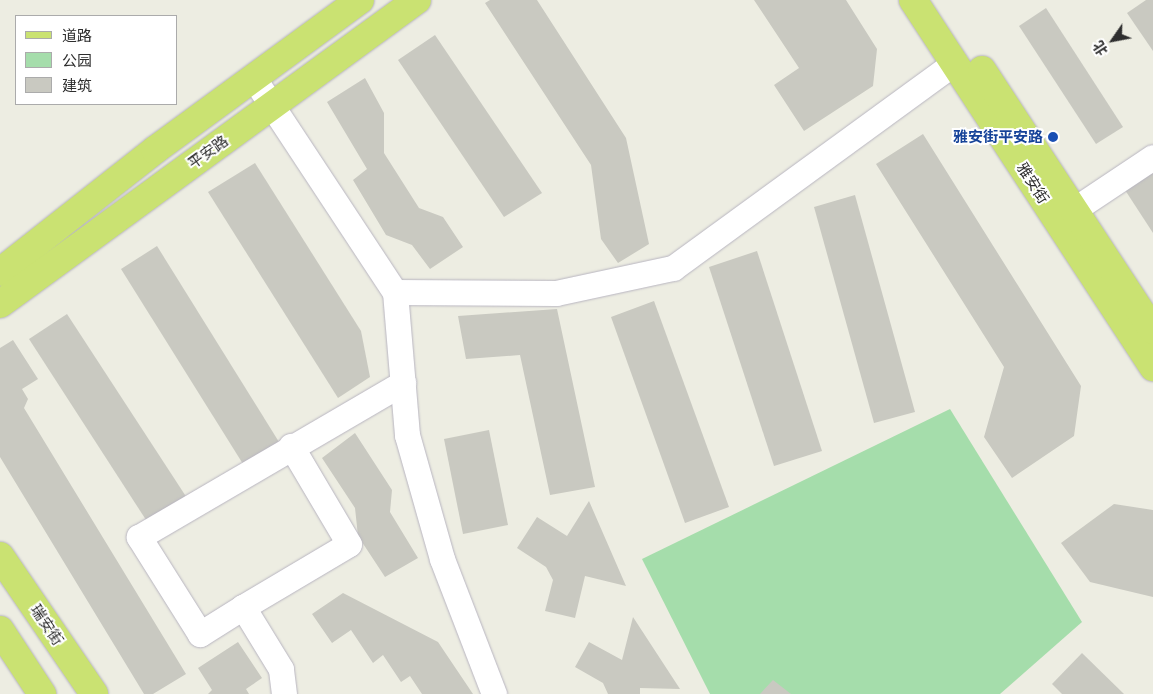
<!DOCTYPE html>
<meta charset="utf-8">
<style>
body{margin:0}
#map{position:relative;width:1153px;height:694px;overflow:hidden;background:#edede2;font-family:Montserrat,"Noto Sans SC",sans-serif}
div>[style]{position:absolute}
.green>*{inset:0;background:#a5ddab}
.building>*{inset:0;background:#c9c9c1}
.roads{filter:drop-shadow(0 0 1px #b8b5c0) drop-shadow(0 0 1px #b8b5c0)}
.minor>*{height:25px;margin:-12.5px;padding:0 12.5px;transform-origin:12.5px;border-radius:12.5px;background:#fff}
.major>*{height:28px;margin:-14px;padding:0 14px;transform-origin:14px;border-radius:14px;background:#cae272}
.dots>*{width:14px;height:14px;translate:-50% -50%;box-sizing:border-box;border:2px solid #fff;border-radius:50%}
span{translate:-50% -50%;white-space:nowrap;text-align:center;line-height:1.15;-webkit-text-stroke:4px #fff;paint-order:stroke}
.transit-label{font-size:15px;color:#164399;font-weight:700}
.right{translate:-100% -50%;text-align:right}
.street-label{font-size:15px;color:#2e2e2e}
.legend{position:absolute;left:15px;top:15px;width:162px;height:90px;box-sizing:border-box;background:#fff;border:1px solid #ababab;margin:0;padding:6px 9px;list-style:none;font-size:15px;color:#2e2e2e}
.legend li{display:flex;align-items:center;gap:10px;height:25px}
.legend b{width:25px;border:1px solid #ababab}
.north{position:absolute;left:1088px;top:15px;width:50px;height:50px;-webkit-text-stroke:4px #fff;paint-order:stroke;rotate:237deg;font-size:14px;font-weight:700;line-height:20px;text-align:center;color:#2e2e2e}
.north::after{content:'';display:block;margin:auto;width:18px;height:22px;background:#2e2e2e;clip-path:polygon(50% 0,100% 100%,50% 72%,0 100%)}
</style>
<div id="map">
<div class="green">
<i style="clip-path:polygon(950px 409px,1082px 622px,1000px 694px,710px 694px,642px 559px)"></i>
</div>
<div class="building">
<i style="clip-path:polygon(490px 0,537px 0,626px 138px,649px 244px,618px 263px,601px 239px,591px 165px,485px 3px)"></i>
<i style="clip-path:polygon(754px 0,846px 0,877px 49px,873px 86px,804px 131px,774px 85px,799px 68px)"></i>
<i style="clip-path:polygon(1146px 0,1153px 0,1153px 51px,1127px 13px)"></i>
<i style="clip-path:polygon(1046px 8px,1123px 127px,1096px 144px,1019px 26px)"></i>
<i style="clip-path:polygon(435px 35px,542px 193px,504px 217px,398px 60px)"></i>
<i style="clip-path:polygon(365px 78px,384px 113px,384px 153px,419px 208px,443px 217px,463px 247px,430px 269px,412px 245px,386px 235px,353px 180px,367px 169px,327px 102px)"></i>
<i style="clip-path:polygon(923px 134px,1081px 386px,1074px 436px,1012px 478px,984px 437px,1004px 367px,876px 164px)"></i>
<i style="clip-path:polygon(255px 163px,361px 331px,370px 377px,338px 398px,208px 192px)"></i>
<i style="clip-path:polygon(1153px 171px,1153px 233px,1125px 190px)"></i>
<i style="clip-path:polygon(855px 195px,915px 412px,874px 423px,814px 207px)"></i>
<i style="clip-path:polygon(157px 246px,279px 442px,243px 464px,121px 269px)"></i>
<i style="clip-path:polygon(757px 251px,822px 451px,774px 466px,709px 267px)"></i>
<i style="clip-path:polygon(654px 301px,729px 507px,685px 523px,611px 317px)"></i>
<i style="clip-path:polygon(557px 309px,595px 487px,550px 495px,520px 355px,466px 359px,458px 316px)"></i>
<i style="clip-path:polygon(67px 314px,187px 498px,148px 523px,29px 339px)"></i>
<i style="clip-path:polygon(13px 340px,38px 379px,22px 389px,28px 399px,24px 408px,186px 674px,153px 694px,144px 694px,0 457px,0 348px)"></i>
<i style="clip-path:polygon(489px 430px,508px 525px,463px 534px,444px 439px)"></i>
<i style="clip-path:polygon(355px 433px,392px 490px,390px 512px,418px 558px,385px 577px,358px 536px,355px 508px,322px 458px)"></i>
<i style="clip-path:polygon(589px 501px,626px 586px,585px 576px,575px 618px,545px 611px,553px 580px,546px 567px,517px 548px,537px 517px,567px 536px)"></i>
<i style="clip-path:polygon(1114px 504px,1153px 510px,1153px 597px,1090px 582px,1061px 543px)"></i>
<i style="clip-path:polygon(343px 593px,438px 642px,473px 694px,422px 694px,410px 676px,401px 682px,383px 655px,373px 663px,351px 630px,332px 643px,312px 614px)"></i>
<i style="clip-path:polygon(633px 617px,680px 689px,640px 688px,640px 694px,608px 694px,603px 683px,575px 667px,589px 642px,622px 660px)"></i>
<i style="clip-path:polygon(238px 642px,262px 678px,246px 689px,249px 694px,208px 694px,212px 690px,198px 668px)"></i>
<i style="clip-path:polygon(1082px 653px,1124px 694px,1062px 694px,1052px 684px)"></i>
<i style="clip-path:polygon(773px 680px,791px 694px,760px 694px)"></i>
</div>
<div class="roads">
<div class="minor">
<i style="left:253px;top:77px;width:258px;rotate:56.6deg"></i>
<i style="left:395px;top:292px;width:144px;rotate:85.2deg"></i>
<i style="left:407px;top:435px;width:129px;rotate:74.2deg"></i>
<i style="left:442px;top:559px;width:145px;rotate:68.9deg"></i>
<i style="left:1057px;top:221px;width:115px;rotate:-33.7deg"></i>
<i style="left:395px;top:292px;width:161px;rotate:0.4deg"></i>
<i style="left:556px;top:293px;width:120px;rotate:-12.1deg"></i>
<i style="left:673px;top:268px;width:349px;rotate:-36.1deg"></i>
<i style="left:243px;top:607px;width:51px;rotate:147.9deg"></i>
<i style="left:200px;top:634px;width:115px;rotate:-122.2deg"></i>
<i style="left:139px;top:537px;width:306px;rotate:-30.3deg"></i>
<i style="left:284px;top:694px;width:25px;rotate:-97deg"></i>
<i style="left:281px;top:669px;width:73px;rotate:-121.5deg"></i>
<i style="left:243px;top:607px;width:123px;rotate:-30.7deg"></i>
<i style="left:349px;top:544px;width:114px;rotate:-120.6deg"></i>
</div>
<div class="major">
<i style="left:913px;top:0;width:439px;rotate:56.8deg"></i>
<i style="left:982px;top:70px;width:311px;rotate:56.7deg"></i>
<i style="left:0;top:272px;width:197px;rotate:-38.2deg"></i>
<i style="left:155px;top:150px;width:254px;rotate:-36.2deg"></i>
<i style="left:0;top:304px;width:516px;rotate:-36.09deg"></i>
<i style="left:0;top:556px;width:167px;rotate:55.7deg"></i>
<i style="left:0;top:630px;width:77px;rotate:56.7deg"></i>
</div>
</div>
<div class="dots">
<i style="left:1053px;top:137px;background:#1a4fb4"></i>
</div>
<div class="transit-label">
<span class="right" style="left:1043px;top:137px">雅安街平安路</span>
</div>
<div class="street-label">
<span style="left:208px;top:152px;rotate:-36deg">平安路</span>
<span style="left:1033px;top:183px;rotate:57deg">雅安街</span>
<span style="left:47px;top:625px;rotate:56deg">瑞安街</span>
</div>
<ul class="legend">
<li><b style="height:6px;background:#cae272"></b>道路</li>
<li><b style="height:14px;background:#a5ddab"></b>公园</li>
<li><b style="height:14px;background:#c9c9c1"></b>建筑</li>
</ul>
<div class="north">北</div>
</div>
